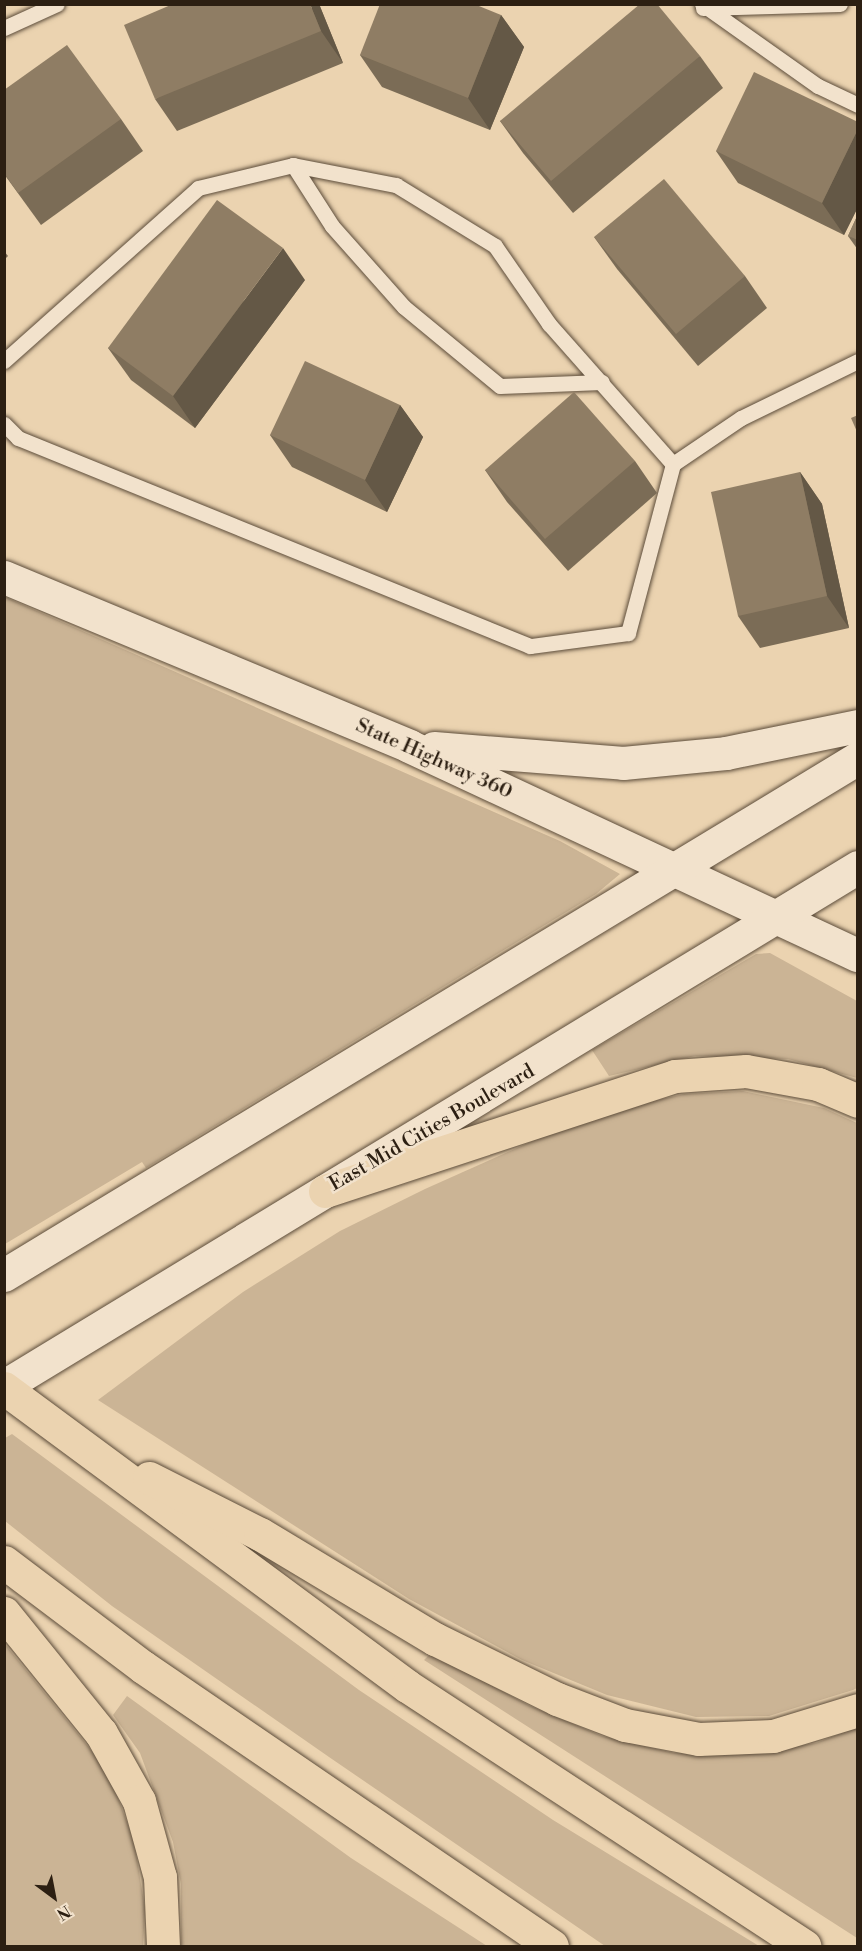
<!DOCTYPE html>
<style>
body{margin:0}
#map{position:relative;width:862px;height:1951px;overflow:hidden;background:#ebd3b0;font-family:"Libre Bodoni",serif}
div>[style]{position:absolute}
.green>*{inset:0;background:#cbb495}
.roads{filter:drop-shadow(0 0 2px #5c4c3a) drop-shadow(0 0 2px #5c4c3a)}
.service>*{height:15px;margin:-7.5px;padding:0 7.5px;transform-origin:7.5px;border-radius:7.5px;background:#f2e2cc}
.secondary>*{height:33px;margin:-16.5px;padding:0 16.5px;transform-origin:16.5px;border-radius:16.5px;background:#f2e2cc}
.motorway>*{height:33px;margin:-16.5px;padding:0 16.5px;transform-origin:16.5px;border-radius:16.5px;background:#ebd3b0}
.wall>*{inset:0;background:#7b6c56}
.shaded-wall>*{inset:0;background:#645846}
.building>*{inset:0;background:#8f7d64}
span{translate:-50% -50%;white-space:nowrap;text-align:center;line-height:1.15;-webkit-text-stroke:5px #f2e2cc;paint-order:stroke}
.street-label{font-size:20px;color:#2c1f12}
.frame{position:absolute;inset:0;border:6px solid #2c1f12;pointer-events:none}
.north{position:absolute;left:24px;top:1867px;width:60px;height:60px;-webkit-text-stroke:4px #f2e2cc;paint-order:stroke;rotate:148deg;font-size:16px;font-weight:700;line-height:24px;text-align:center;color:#2c1f12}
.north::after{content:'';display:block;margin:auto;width:21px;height:27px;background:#2c1f12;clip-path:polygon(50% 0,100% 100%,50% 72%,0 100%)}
</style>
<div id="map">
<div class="green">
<i style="clip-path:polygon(5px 597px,560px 841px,620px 874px,596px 894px,146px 1168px,142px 1162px,5px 1244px)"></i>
<i style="clip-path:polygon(770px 953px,857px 1001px,857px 1078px,788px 1059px,695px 1056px,609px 1076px,592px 1050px,756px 954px)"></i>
<i style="clip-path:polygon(743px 1091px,824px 1108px,857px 1123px,857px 1688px,853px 1690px,769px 1716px,696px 1717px,607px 1695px,522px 1660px,409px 1599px,98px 1400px,243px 1292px,340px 1231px,425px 1189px,548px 1134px,627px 1107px,684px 1094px)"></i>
<i style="clip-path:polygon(12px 1434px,359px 1690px,553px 1820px,759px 1946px,605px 1946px,329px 1757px,112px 1606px,5px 1521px,5px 1438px)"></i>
<i style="clip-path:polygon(4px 1643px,108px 1771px,134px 1841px,145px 1909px,143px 1946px,5px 1946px)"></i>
<i style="clip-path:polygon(431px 1653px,528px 1705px,602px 1736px,674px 1753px,737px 1755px,816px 1743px,857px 1727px,857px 1938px,424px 1660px)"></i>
<i style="clip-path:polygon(127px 1696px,351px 1858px,487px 1946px,181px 1946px,181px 1884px,173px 1842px,140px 1753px,113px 1715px)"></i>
</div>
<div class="roads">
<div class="service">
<i style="left:702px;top:4px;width:142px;rotate:35.3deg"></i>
<i style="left:818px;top:86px;width:44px;rotate:25.4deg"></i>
<i style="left:703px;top:8px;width:137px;rotate:-1.7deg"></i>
<i style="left:4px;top:28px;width:58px;rotate:-24.4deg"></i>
<i style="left:293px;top:165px;width:72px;rotate:57.4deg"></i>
<i style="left:332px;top:226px;width:108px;rotate:48.4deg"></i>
<i style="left:404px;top:307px;width:124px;rotate:39.5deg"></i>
<i style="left:500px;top:386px;width:102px;rotate:-2.2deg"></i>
<i style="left:4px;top:361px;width:260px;rotate:-41.7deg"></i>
<i style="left:198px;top:188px;width:98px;rotate:-13.6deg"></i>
<i style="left:293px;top:165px;width:105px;rotate:11deg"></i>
<i style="left:396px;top:185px;width:116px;rotate:31.6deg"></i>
<i style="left:495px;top:246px;width:95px;rotate:55.3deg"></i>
<i style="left:549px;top:324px;width:187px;rotate:48.5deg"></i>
<i style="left:673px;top:464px;width:175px;rotate:104.9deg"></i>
<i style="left:628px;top:633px;width:99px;rotate:172.4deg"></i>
<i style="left:530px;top:646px;width:553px;rotate:-157.89deg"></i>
<i style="left:18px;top:438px;width:20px;rotate:-135deg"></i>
<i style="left:673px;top:464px;width:82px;rotate:-34.1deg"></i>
<i style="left:741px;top:418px;width:130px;rotate:-26deg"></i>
</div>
<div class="secondary">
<i style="left:4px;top:577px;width:439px;rotate:22.6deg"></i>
<i style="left:409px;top:746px;width:495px;rotate:25deg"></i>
<i style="left:434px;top:748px;width:190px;rotate:4.5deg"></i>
<i style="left:623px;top:763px;width:103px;rotate:-5.5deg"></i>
<i style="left:726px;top:753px;width:135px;rotate:-11.6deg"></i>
<i style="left:4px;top:1275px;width:998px;rotate:-31.19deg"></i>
<i style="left:4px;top:1386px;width:999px;rotate:-31.29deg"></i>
</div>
<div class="motorway">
<i style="left:325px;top:1191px;width:368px;rotate:-18.2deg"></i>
<i style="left:675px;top:1076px;width:71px;rotate:-4deg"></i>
<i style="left:746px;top:1071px;width:73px;rotate:10.2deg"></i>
<i style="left:818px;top:1084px;width:43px;rotate:23deg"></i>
<i style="left:4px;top:1388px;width:501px;rotate:36.48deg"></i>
<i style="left:407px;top:1686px;width:475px;rotate:33.2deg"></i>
<i style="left:149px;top:1478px;width:124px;rotate:26.8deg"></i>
<i style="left:260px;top:1534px;width:204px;rotate:31deg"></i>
<i style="left:435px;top:1639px;width:136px;rotate:26.2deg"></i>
<i style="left:557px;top:1699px;width:73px;rotate:20.9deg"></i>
<i style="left:625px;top:1725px;width:75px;rotate:10.7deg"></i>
<i style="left:699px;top:1739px;width:74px;rotate:-2.3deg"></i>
<i style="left:773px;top:1736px;width:89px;rotate:-17deg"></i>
<i style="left:4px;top:1562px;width:174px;rotate:37.1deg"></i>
<i style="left:143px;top:1667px;width:495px;rotate:34.3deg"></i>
<i style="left:4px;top:1613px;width:154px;rotate:51.1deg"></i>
<i style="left:101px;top:1733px;width:78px;rotate:60.8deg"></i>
<i style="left:139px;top:1801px;width:79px;rotate:74.6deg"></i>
<i style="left:160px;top:1877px;width:69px;rotate:87.5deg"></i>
</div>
</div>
<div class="wall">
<i style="clip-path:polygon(319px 4px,343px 63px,177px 131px,155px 99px)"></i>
<i style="clip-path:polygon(501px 15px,524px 47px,490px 130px,382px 87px,360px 55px)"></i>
<i style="clip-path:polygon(700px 56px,723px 88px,573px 213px,523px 153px,500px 121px)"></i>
<i style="clip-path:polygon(4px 90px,121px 119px,143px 151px,41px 225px,4px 174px)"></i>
<i style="clip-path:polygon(858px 122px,858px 207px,844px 235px,738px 183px,716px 151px)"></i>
<i style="clip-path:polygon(858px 214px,858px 250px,848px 236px)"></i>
<i style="clip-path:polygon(594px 237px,745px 276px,767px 308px,698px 366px,617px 269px)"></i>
<i style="clip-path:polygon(4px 251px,8px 256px,4px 260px)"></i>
<i style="clip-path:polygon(305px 280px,195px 428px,131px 380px,108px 348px)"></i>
<i style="clip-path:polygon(400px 405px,423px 437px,387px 512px,292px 467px,270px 435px)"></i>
<i style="clip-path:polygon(635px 461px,657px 493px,568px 571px,507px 502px,485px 470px)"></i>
<i style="clip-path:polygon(800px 472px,822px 504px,849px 628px,760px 648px,738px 616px)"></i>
</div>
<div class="shaded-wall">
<i style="clip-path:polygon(310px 4px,319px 4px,343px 63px,321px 31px)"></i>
<i style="clip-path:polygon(501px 15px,524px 47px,490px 130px,468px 98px)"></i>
<i style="clip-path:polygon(858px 129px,858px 207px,844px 235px,822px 203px)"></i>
<i style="clip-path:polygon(283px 248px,305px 280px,195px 428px,173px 396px)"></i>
<i style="clip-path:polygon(400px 405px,423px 437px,387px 512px,365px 480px)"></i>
<i style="clip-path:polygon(800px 472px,822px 504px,849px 628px,827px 596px)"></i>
</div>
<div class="building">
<i style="clip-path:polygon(173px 4px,310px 4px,321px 31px,155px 99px,124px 25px)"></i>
<i style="clip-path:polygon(380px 4px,474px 4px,501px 15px,468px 98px,360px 55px)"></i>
<i style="clip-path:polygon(640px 4px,657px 4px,700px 56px,551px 181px,500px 121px)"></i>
<i style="clip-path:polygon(67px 45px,121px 119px,18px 193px,4px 173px,4px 90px)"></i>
<i style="clip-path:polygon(754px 72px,858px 122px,858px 129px,822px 203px,716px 151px)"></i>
<i style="clip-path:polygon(664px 179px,745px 276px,676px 334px,594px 237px)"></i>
<i style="clip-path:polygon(217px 200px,283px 248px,173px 396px,108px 348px)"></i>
<i style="clip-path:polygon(858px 214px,858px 240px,848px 236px)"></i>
<i style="clip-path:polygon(305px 361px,400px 405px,365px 480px,270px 435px)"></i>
<i style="clip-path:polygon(574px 392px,635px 461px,545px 539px,485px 470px)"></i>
<i style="clip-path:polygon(858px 415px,858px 434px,851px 418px)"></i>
<i style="clip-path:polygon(800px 472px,827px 596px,738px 616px,711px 492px)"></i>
</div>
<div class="street-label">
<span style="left:434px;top:759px;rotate:24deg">State Highway 360</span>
<span style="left:432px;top:1128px;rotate:-30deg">East Mid Cities Boulevard</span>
</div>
<div class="frame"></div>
<div class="north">N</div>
</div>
